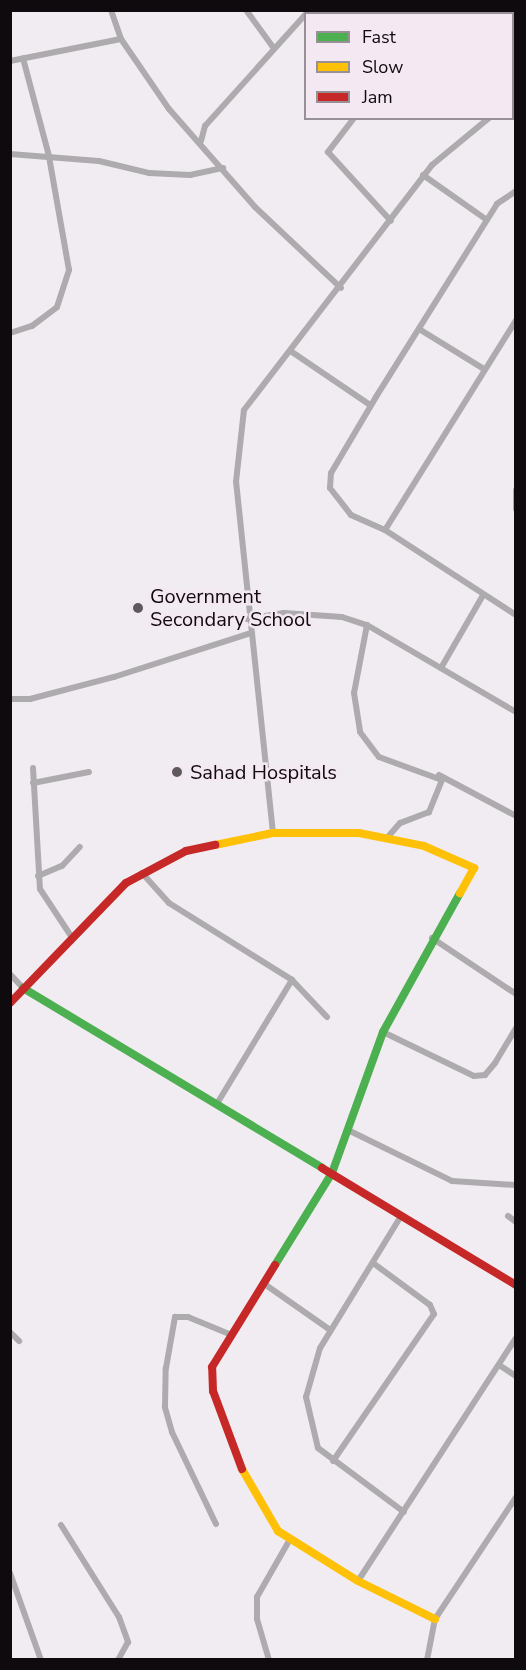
<!DOCTYPE html>
<style>
body{margin:0}
#map{position:relative;width:526px;height:1670px;overflow:hidden;background:#f1ecf1;font-family:"Nunito Sans",sans-serif}
div>[style]{position:absolute}
.street>*{height:6px;margin:-3px;padding:0 3px;transform-origin:3px;border-radius:3px;background:#aeabae}
.fast>*{height:8px;margin:-4px;padding:0 4px;transform-origin:4px;border-radius:4px;background:#4caf50}
.slow>*{height:8px;margin:-4px;padding:0 4px;transform-origin:4px;border-radius:4px;background:#ffc107}
.jam>*{height:8px;margin:-4px;padding:0 4px;transform-origin:4px;border-radius:4px;background:#c62828}
.dots>*{width:16px;height:16px;translate:-50% -50%;box-sizing:border-box;border:3px solid #f4e9f3;border-radius:50%}
span{translate:-50% -50%;white-space:nowrap;text-align:center;line-height:1.15;-webkit-text-stroke:5px #f4e9f3;paint-order:stroke}
.poi-label{font-size:20px;color:#0e0a0d}
.left{translate:0 -50%;text-align:left}
.frame{position:absolute;inset:0;border:12px solid #0e0a0d;pointer-events:none}
.legend{position:absolute;left:304px;top:12px;width:210px;height:108px;box-sizing:border-box;background:#f4e9f3;border:2px solid #989097;margin:0;padding:8px 10px;list-style:none;font-size:18px;color:#0e0a0d}
.legend li{display:flex;align-items:center;gap:12px;height:30px}
.legend b{width:30px;border:2px solid #989097}
</style>
<div id="map">
<div class="street">
<i style="left:111px;top:10px;width:31px;rotate:71deg"></i>
<i style="left:121px;top:39px;width:85px;rotate:55.6deg"></i>
<i style="left:169px;top:109px;width:130px;rotate:48.7deg"></i>
<i style="left:255px;top:207px;width:118px;rotate:43.3deg"></i>
<i style="left:246px;top:10px;width:46px;rotate:53.9deg"></i>
<i style="left:442px;top:10px;width:5px;rotate:53deg"></i>
<i style="left:10px;top:61px;width:113px;rotate:-11.2deg"></i>
<i style="left:512px;top:105px;width:4px"></i>
<i style="left:354px;top:118px;width:43px;rotate:127.4deg"></i>
<i style="left:328px;top:152px;width:93px;rotate:47.6deg"></i>
<i style="left:201px;top:141px;width:16px;rotate:-75deg"></i>
<i style="left:205px;top:126px;width:151px;rotate:-48deg"></i>
<i style="left:10px;top:154px;width:89px;rotate:4.5deg"></i>
<i style="left:99px;top:161px;width:51px;rotate:13.5deg"></i>
<i style="left:149px;top:173px;width:41px;rotate:2.8deg"></i>
<i style="left:190px;top:175px;width:34px;rotate:-12deg"></i>
<i style="left:423px;top:175px;width:78px;rotate:35.1deg"></i>
<i style="left:516px;top:191px;width:23px;rotate:146deg"></i>
<i style="left:497px;top:204px;width:228px;rotate:122.1deg"></i>
<i style="left:376px;top:397px;width:88px;rotate:120.6deg"></i>
<i style="left:331px;top:473px;width:15px;rotate:94deg"></i>
<i style="left:330px;top:488px;width:34px;rotate:52deg"></i>
<i style="left:351px;top:515px;width:37px;rotate:24deg"></i>
<i style="left:385px;top:530px;width:156px;rotate:33deg"></i>
<i style="left:419px;top:329px;width:76px;rotate:31.6deg"></i>
<i style="left:10px;top:333px;width:23px;rotate:-18deg"></i>
<i style="left:32px;top:326px;width:31px;rotate:-37deg"></i>
<i style="left:57px;top:307px;width:39px;rotate:-72deg"></i>
<i style="left:69px;top:270px;width:116px;rotate:-100deg"></i>
<i style="left:49px;top:156px;width:101px;rotate:-104.9deg"></i>
<i style="left:292px;top:352px;width:94px;rotate:34.2deg"></i>
<i style="left:516px;top:490px;width:19px;rotate:90deg"></i>
<i style="left:385px;top:530px;width:248px;rotate:-58deg"></i>
<i style="left:246px;top:619px;width:38px;rotate:-9deg"></i>
<i style="left:284px;top:613px;width:58px;rotate:3.9deg"></i>
<i style="left:342px;top:617px;width:26px;rotate:18deg"></i>
<i style="left:367px;top:625px;width:173px;rotate:30.3deg"></i>
<i style="left:367px;top:625px;width:69px;rotate:100.8deg"></i>
<i style="left:354px;top:693px;width:39px;rotate:81deg"></i>
<i style="left:360px;top:732px;width:31px;rotate:53deg"></i>
<i style="left:379px;top:757px;width:67px;rotate:20.1deg"></i>
<i style="left:442px;top:780px;width:35px;rotate:112deg"></i>
<i style="left:429px;top:812px;width:31px;rotate:159deg"></i>
<i style="left:400px;top:823px;width:18px;rotate:131deg"></i>
<i style="left:441px;top:668px;width:82px;rotate:-60deg"></i>
<i style="left:10px;top:699px;width:20px"></i>
<i style="left:30px;top:699px;width:87px;rotate:-14.7deg"></i>
<i style="left:114px;top:677px;width:141px;rotate:-17.8deg"></i>
<i style="left:33px;top:768px;width:121px;rotate:86.7deg"></i>
<i style="left:40px;top:889px;width:56px;rotate:56.6deg"></i>
<i style="left:439px;top:775px;width:87px;rotate:28deg"></i>
<i style="left:33px;top:783px;width:57px;rotate:-11.1deg"></i>
<i style="left:273px;top:833px;width:353px;rotate:-96deg"></i>
<i style="left:236px;top:482px;width:72px;rotate:-83.7deg"></i>
<i style="left:244px;top:410px;width:309px;rotate:-52.5deg"></i>
<i style="left:432px;top:165px;width:74px;rotate:-39.5deg"></i>
<i style="left:142px;top:873px;width:40px;rotate:48deg"></i>
<i style="left:169px;top:903px;width:145px;rotate:32deg"></i>
<i style="left:292px;top:980px;width:51px;rotate:46.6deg"></i>
<i style="left:38px;top:876px;width:26px;rotate:-23deg"></i>
<i style="left:62px;top:866px;width:26px;rotate:-47deg"></i>
<i style="left:432px;top:938px;width:101px;rotate:33.7deg"></i>
<i style="left:10px;top:974px;width:19px;rotate:47deg"></i>
<i style="left:383px;top:1032px;width:101px;rotate:25.8deg"></i>
<i style="left:474px;top:1076px;width:11px;rotate:-5deg"></i>
<i style="left:485px;top:1075px;width:16px;rotate:-50deg"></i>
<i style="left:495px;top:1063px;width:41px;rotate:-59deg"></i>
<i style="left:218px;top:1102px;width:143px;rotate:-58.8deg"></i>
<i style="left:350px;top:1131px;width:114px;rotate:26.1deg"></i>
<i style="left:452px;top:1181px;width:64px;rotate:3.6deg"></i>
<i style="left:401px;top:1216px;width:155px;rotate:121.5deg"></i>
<i style="left:320px;top:1348px;width:51px;rotate:105.9deg"></i>
<i style="left:306px;top:1397px;width:52px;rotate:76.8deg"></i>
<i style="left:318px;top:1448px;width:107px;rotate:36.7deg"></i>
<i style="left:508px;top:1216px;width:10px;rotate:37deg"></i>
<i style="left:263px;top:1283px;width:82px;rotate:35deg"></i>
<i style="left:10px;top:1332px;width:13px;rotate:45deg"></i>
<i style="left:499px;top:1365px;width:20px;rotate:33deg"></i>
<i style="left:333px;top:1461px;width:178px;rotate:-55.5deg"></i>
<i style="left:434px;top:1314px;width:10px;rotate:-114deg"></i>
<i style="left:430px;top:1305px;width:71px;rotate:-143.6deg"></i>
<i style="left:216px;top:1524px;width:102px;rotate:-115.6deg"></i>
<i style="left:172px;top:1432px;width:26px;rotate:-106deg"></i>
<i style="left:165px;top:1407px;width:39px;rotate:-89deg"></i>
<i style="left:166px;top:1368px;width:52px;rotate:-80deg"></i>
<i style="left:175px;top:1317px;width:13px"></i>
<i style="left:188px;top:1317px;width:44px;rotate:22.5deg"></i>
<i style="left:61px;top:1525px;width:109px;rotate:57.8deg"></i>
<i style="left:119px;top:1617px;width:27px;rotate:70deg"></i>
<i style="left:128px;top:1642px;width:21px;rotate:119deg"></i>
<i style="left:10px;top:1573px;width:92px;rotate:70.4deg"></i>
<i style="left:358px;top:1581px;width:290px;rotate:-57deg"></i>
<i style="left:269px;top:1660px;width:43px;rotate:-106.3deg"></i>
<i style="left:257px;top:1619px;width:22px;rotate:-90deg"></i>
<i style="left:257px;top:1597px;width:64px;rotate:-60.3deg"></i>
<i style="left:427px;top:1660px;width:42px;rotate:-79deg"></i>
<i style="left:435px;top:1619px;width:146px;rotate:-56.4deg"></i>
</div>
<div class="fast">
<i style="left:23px;top:988px;width:349px;rotate:31deg"></i>
<i style="left:275px;top:1265px;width:108px;rotate:-58.2deg"></i>
<i style="left:332px;top:1173px;width:150px;rotate:-70.1deg"></i>
<i style="left:383px;top:1032px;width:159px;rotate:-61deg"></i>
</div>
<div class="slow">
<i style="left:215px;top:845px;width:59px;rotate:-11.7deg"></i>
<i style="left:273px;top:833px;width:86px"></i>
<i style="left:359px;top:833px;width:66px;rotate:11.3deg"></i>
<i style="left:424px;top:846px;width:55px;rotate:23.7deg"></i>
<i style="left:474px;top:868px;width:29px;rotate:119deg"></i>
<i style="left:242px;top:1469px;width:72px;rotate:59.9deg"></i>
<i style="left:278px;top:1531px;width:94px;rotate:32deg"></i>
<i style="left:358px;top:1581px;width:86px;rotate:26.3deg"></i>
</div>
<div class="jam">
<i style="left:10px;top:1003px;width:167px;rotate:-46deg"></i>
<i style="left:126px;top:883px;width:68px;rotate:-28.1deg"></i>
<i style="left:186px;top:851px;width:30px;rotate:-12deg"></i>
<i style="left:322px;top:1168px;width:227px;rotate:31.1deg"></i>
<i style="left:242px;top:1469px;width:83px;rotate:-110.4deg"></i>
<i style="left:213px;top:1391px;width:24px;rotate:-92deg"></i>
<i style="left:212px;top:1367px;width:120px;rotate:-58.3deg"></i>
</div>
<div class="dots">
<i style="left:138px;top:608px;background:#5d595d"></i>
<i style="left:177px;top:772px;background:#5d595d"></i>
</div>
<div class="poi-label">
<span class="left" style="left:150px;top:608px">Government<br>Secondary School</span>
<span class="left" style="left:190px;top:772px">Sahad Hospitals</span>
</div>
<div class="frame"></div>
<ul class="legend">
<li><b style="height:8px;background:#4caf50"></b>Fast</li>
<li><b style="height:8px;background:#ffc107"></b>Slow</li>
<li><b style="height:8px;background:#c62828"></b>Jam</li>
</ul>
</div>
